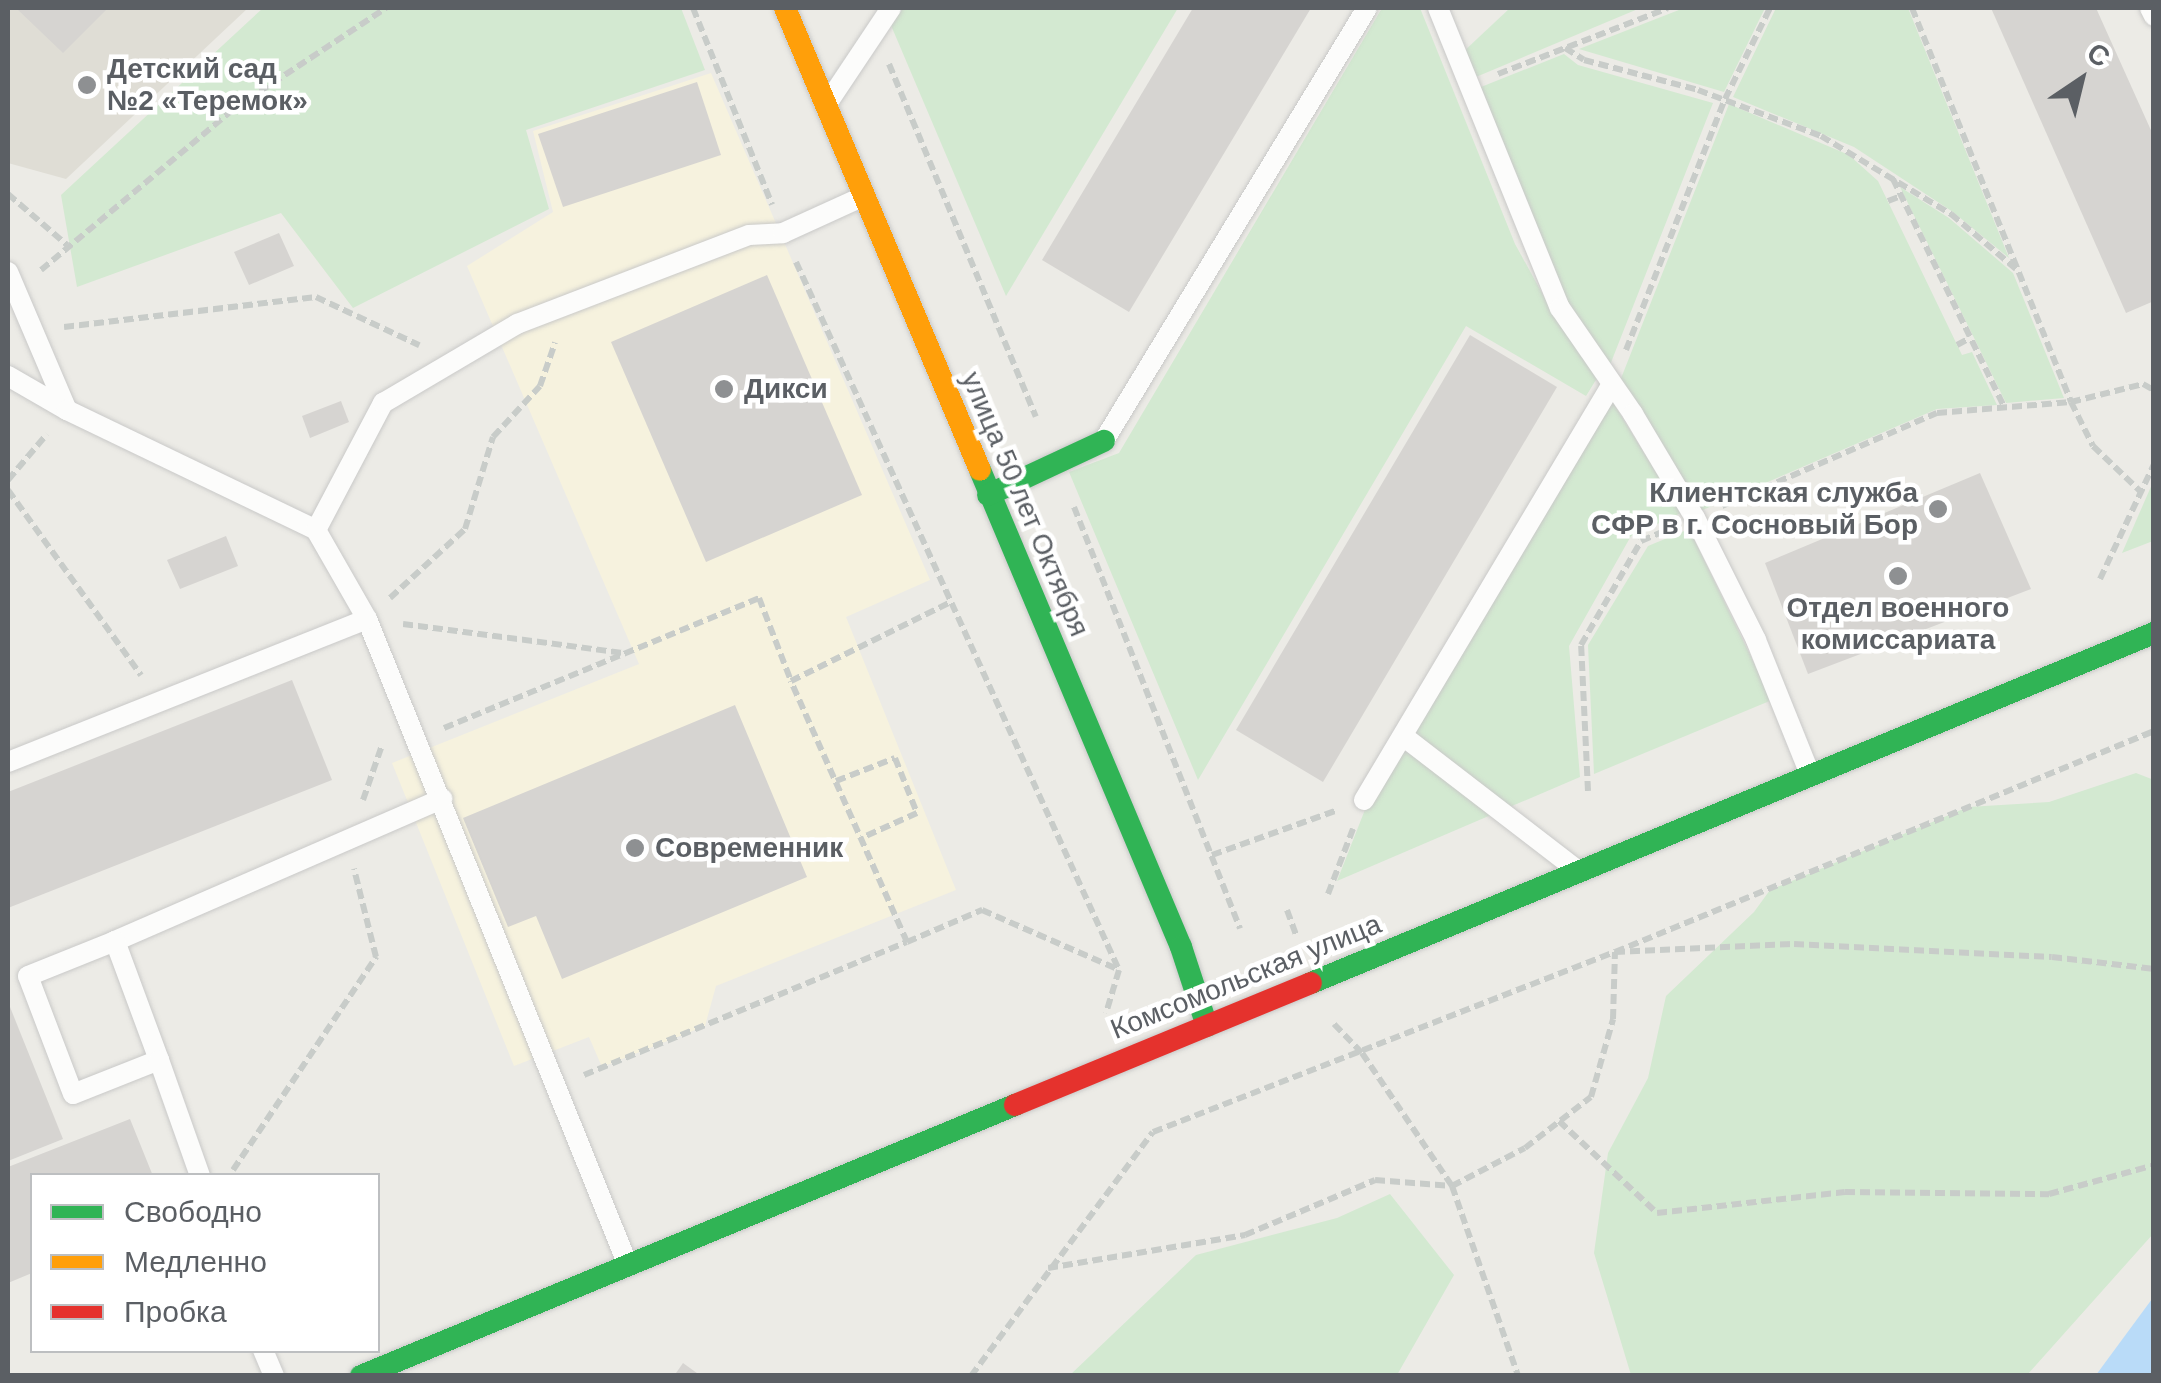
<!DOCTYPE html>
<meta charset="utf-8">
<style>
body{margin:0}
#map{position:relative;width:2161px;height:1383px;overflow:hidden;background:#ecebe6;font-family:Helvetica,sans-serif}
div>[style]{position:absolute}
.commercial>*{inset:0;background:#f6f2de}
.education>*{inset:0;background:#dfddd5}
.green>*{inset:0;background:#d3e9d1}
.water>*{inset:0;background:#b9dbf8}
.building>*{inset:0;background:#d6d4d1}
.path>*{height:6px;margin-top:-3px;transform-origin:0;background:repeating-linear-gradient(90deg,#c8ccc9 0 10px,transparent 0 15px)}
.roads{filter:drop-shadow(0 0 2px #c9c9c8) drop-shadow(0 0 2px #c9c9c8)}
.lane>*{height:20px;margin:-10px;padding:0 10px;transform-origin:10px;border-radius:10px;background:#fcfcfb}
.fast>*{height:22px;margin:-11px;padding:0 11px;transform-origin:11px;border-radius:11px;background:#30b455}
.slow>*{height:22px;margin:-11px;padding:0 11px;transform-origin:11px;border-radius:11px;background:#ff9f0a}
.jam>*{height:22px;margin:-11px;padding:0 11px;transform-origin:11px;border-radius:11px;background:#e5322d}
.dots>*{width:28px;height:28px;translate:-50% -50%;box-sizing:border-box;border:5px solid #fff;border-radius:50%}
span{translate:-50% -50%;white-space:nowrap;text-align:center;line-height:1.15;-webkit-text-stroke:9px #fff;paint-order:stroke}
.poi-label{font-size:28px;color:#5b5f64;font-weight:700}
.left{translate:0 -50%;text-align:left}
.right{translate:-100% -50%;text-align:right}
.street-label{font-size:28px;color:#5b5f64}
.frame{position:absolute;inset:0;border:10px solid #5b5f64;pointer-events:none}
.legend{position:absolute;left:30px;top:1173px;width:350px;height:180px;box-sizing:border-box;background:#fff;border:2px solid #bdbfc1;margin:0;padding:12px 18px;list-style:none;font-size:30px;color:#5b5f64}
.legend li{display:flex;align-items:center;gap:20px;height:50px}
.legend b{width:50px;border:2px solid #bdbfc1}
.north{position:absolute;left:2031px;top:30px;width:100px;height:100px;-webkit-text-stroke:8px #fff;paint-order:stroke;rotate:35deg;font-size:28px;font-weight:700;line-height:40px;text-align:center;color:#5b5f64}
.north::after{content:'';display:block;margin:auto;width:35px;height:45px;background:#5b5f64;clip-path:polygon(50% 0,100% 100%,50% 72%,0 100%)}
</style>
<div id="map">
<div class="commercial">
<i style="clip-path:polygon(711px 73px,930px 580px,846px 617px,956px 890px,716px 986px,705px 1026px,602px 1067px,589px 1037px,514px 1066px,392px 763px,639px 664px,467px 266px,553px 212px,533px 131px)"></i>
</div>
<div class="education">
<i style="clip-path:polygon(8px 8px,248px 8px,66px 179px,8px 163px)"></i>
</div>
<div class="green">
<i style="clip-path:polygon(263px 8px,681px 8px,705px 70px,526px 130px,549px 209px,353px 308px,281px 213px,77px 287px,61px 195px)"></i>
<i style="clip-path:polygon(900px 8px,1178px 8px,1006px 296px,890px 23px)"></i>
<i style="clip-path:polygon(1382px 8px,1420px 8px,1515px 244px,1553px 313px,1599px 375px,1586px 396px,1466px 326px,1198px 780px,1069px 472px,1119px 453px)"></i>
<i style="clip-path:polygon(1510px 8px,1637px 8px,1638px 9px,1476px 77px,1462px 53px)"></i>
<i style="clip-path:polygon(1684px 8px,1765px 8px,1724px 92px,1579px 49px)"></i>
<i style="clip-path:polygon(1776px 8px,1908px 8px,2009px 258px,1953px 212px,1854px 147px,1733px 97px)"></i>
<i style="clip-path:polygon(1564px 54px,1578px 65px,1713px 103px,1610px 365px,1570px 307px,1476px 89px)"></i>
<i style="clip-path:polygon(1729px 104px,1849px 155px,1878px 181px,1962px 355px,1972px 352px,1997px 405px,1937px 409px,1698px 512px,1620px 381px)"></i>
<i style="clip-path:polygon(1900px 187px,1949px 218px,2013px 273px,2064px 398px,2006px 403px)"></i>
<i style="clip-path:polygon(1612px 401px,1681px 513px,1631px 536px,1569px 646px,1580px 777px,1337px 881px,1368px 802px)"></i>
<i style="clip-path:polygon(2153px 482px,2153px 541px,2122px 553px)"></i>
<i style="clip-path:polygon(1689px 529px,1772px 700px,1594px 774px,1588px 645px,1648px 546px)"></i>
<i style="clip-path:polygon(2136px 773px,2154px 780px,2153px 1234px,2027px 1375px,1631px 1375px,1594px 1253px,1608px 1153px,1648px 1078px,1666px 996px,1754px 912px,1770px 890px,1968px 807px,2049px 802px)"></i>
<i style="clip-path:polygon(1390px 1194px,1454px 1275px,1397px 1375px,1070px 1375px,1196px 1255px,1337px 1218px)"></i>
</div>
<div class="water">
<i style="clip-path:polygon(2153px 1298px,2153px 1375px,2096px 1375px,2152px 1299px)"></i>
</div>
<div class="building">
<i style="clip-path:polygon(16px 8px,108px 8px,63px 53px)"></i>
<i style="clip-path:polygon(1193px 8px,1311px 8px,1129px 312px,1042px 260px)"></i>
<i style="clip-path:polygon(1991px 8px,2096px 8px,2154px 137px,2154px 301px,2126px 313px)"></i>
<i style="clip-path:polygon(697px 82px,721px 155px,563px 207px,538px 134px)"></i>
<i style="clip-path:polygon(279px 233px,294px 266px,249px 285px,234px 252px)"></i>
<i style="clip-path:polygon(767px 275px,862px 495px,706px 562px,611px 342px)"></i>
<i style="clip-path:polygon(1470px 335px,1557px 387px,1323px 782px,1236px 730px)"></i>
<i style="clip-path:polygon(341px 401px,349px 422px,310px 438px,302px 416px)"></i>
<i style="clip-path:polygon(1980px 473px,2031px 589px,1808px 674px,1765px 563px)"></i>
<i style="clip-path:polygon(226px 536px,238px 566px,180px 589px,167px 560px)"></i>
<i style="clip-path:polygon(292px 680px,332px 780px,8px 908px,8px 792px)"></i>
<i style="clip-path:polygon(735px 705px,807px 877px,562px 979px,536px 916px,508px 927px,463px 818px)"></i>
<i style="clip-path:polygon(8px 1002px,63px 1139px,8px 1161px)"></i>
<i style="clip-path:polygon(130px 1119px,153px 1176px,32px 1176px,32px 1273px,8px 1283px,8px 1167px)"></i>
<i style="clip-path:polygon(683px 1363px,701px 1376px,674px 1376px)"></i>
</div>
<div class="path">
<i style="left:693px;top:8px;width:212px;rotate:68.1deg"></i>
<i style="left:1912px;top:8px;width:425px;rotate:68deg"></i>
<i style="left:2071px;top:402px;width:74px;rotate:-14deg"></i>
<i style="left:2143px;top:384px;width:13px;rotate:29deg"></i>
<i style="left:1565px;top:48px;width:22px;rotate:32deg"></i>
<i style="left:1584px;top:60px;width:118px;rotate:14.7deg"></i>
<i style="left:1698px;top:90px;width:131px;rotate:20.5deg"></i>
<i style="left:1821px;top:136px;width:152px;rotate:31deg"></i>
<i style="left:1951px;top:214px;width:85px;rotate:40.2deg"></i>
<i style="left:889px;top:64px;width:382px;rotate:67.4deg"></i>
<i style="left:1498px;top:74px;width:182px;rotate:-21.2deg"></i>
<i style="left:1893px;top:179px;width:254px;rotate:64deg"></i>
<i style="left:8px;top:194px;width:78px;rotate:40.8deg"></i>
<i style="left:1888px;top:201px;width:14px;rotate:-21deg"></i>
<i style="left:796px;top:262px;width:778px;rotate:65.48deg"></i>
<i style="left:1119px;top:970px;width:45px;rotate:106.8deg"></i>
<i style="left:41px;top:270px;width:253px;rotate:-39.9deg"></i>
<i style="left:235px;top:108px;width:181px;rotate:-33.5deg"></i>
<i style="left:64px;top:327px;width:254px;rotate:-6.8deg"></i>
<i style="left:316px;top:297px;width:114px;rotate:25deg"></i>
<i style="left:1957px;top:345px;width:15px;rotate:-28deg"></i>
<i style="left:1626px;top:350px;width:270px;rotate:-68.5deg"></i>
<i style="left:1725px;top:99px;width:102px;rotate:-63.7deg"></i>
<i style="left:8px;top:480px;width:60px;rotate:-49.7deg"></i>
<i style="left:8px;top:490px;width:228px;rotate:54.3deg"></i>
<i style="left:1722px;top:506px;width:234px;rotate:-23.4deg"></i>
<i style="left:1937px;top:413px;width:134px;rotate:-4.7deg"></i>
<i style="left:2071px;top:402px;width:49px;rotate:63.4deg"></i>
<i style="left:2093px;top:446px;width:66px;rotate:43.8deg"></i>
<i style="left:1074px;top:507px;width:453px;rotate:68.5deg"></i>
<i style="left:2100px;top:579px;width:127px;rotate:-64.8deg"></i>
<i style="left:390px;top:598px;width:102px;rotate:-42.6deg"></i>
<i style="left:465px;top:529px;width:96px;rotate:-73.1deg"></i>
<i style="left:493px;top:437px;width:69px;rotate:-47.3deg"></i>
<i style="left:540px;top:386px;width:46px;rotate:-70.8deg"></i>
<i style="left:403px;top:624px;width:223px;rotate:7.5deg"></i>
<i style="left:444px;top:728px;width:341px;rotate:-22.4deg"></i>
<i style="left:759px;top:598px;width:89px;rotate:68.9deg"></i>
<i style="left:836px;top:781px;width:63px;rotate:-21.3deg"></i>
<i style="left:895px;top:758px;width:59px;rotate:68.2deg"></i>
<i style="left:917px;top:813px;width:61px;rotate:155.9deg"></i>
<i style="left:1588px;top:791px;width:146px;rotate:-92.7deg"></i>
<i style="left:1581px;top:645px;width:120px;rotate:-60deg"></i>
<i style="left:1641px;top:541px;width:26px;rotate:-23deg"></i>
<i style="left:363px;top:800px;width:58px;rotate:-70.9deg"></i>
<i style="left:1212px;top:855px;width:131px;rotate:-19.7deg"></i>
<i style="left:1328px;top:894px;width:70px;rotate:-69deg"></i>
<i style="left:1287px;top:910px;width:27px;rotate:70deg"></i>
<i style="left:907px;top:942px;width:82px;rotate:-23.1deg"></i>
<i style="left:982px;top:910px;width:147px;rotate:23.6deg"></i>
<i style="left:1334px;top:1024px;width:40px;rotate:46deg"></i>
<i style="left:1362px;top:1053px;width:161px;rotate:55.9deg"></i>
<i style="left:1452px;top:1186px;width:201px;rotate:70.8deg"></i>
<i style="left:584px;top:1075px;width:349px;rotate:-22.4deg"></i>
<i style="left:907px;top:942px;width:286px;rotate:-114deg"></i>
<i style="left:791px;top:681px;width:178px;rotate:-26.3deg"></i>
<i style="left:1559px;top:1121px;width:134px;rotate:43.2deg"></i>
<i style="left:1657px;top:1213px;width:189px;rotate:-6.4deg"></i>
<i style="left:1845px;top:1192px;width:204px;rotate:0.6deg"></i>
<i style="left:2049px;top:1194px;width:109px;rotate:-15.4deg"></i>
<i style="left:233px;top:1170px;width:257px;rotate:-56.1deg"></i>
<i style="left:376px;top:957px;width:91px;rotate:-104deg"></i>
<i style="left:1048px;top:1268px;width:200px;rotate:-9.5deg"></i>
<i style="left:1245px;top:1235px;width:141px;rotate:-22.9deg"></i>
<i style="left:1375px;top:1180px;width:77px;rotate:4.5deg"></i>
<i style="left:1452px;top:1186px;width:82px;rotate:-27.5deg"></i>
<i style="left:1525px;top:1148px;width:83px;rotate:-37.7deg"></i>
<i style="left:1591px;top:1097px;width:81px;rotate:-74.2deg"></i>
<i style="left:1613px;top:1019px;width:67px;rotate:-88.3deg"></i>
<i style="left:1615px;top:952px;width:179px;rotate:-2.6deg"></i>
<i style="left:1794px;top:944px;width:258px;rotate:2.9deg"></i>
<i style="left:2052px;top:957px;width:103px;rotate:6.7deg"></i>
<i style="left:971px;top:1376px;width:304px;rotate:-53.3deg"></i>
<i style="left:1153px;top:1132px;width:496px;rotate:-21.3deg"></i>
<i style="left:1615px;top:952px;width:583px;rotate:-22.29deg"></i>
</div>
<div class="roads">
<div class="lane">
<i style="left:1438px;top:8px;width:324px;rotate:67.9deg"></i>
<i style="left:1560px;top:308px;width:129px;rotate:55.4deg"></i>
<i style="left:1633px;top:414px;width:121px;rotate:59.2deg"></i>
<i style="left:1695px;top:518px;width:136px;rotate:63.4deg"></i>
<i style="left:1756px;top:640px;width:142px;rotate:68.1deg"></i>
<i style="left:2150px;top:8px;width:9px;rotate:63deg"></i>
<i style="left:829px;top:101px;width:112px;rotate:-56.3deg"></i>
<i style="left:8px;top:272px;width:150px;rotate:66.9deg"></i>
<i style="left:8px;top:376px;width:68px;rotate:30deg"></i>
<i style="left:67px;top:410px;width:276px;rotate:25.7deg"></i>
<i style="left:316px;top:530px;width:103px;rotate:60.2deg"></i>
<i style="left:367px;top:619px;width:695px;rotate:68.01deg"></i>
<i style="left:1105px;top:439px;width:504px;rotate:-58.71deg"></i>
<i style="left:316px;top:530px;width:144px;rotate:-62.2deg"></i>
<i style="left:383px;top:403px;width:156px;rotate:-30.5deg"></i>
<i style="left:517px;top:324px;width:248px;rotate:-21deg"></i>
<i style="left:749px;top:235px;width:34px;rotate:-3deg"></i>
<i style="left:783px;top:233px;width:87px;rotate:-24.5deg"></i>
<i style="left:1403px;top:736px;width:215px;rotate:37.6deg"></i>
<i style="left:8px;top:762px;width:386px;rotate:-21.7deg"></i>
<i style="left:1364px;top:800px;width:484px;rotate:-59.2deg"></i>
<i style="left:115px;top:941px;width:357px;rotate:-23.5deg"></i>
<i style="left:159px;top:1060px;width:92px;rotate:158.4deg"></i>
<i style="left:73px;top:1094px;width:126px;rotate:-110.9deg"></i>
<i style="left:28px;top:976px;width:94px;rotate:-21.9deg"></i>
<i style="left:115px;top:941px;width:127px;rotate:69.7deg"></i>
<i style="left:159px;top:1060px;width:123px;rotate:70.5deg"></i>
<i style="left:263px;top:1350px;width:28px;rotate:67deg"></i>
</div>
<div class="fast">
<i style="left:980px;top:470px;width:518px;rotate:67.15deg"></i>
<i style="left:1181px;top:947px;width:83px;rotate:71.8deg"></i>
<i style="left:988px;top:495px;width:128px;rotate:-25deg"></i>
<i style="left:1311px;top:983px;width:913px;rotate:-22.55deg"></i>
<i style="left:361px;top:1376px;width:708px;rotate:-22.51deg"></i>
</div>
<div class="slow">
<i style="left:785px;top:8px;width:501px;rotate:67.12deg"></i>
</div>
<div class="jam">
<i style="left:1015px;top:1105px;width:320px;rotate:-22.4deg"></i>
</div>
</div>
<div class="dots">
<i style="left:87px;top:85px;background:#8e9092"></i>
<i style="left:724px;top:389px;background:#8e9092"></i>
<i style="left:1938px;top:509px;background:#8e9092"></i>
<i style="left:1898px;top:576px;background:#8e9092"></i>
<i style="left:635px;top:848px;background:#8e9092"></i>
</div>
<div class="poi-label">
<span class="left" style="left:107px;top:85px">Детский сад<br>№2 «Теремок»</span>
<span class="left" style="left:744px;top:389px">Дикси</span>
<span class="right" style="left:1918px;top:509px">Клиентская служба<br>СФР в г. Сосновый Бор</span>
<span style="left:1898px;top:624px">Отдел военного<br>комиссариата</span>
<span class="left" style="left:655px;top:848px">Современник</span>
</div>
<div class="street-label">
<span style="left:1025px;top:504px;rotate:67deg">улица 50 лет Октября</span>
<span style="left:1246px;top:977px;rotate:-22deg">Комсомольская улица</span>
</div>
<div class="frame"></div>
<ul class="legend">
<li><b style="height:12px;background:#30b455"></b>Свободно</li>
<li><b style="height:12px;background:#ff9f0a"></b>Медленно</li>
<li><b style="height:12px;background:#e5322d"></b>Пробка</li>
</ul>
<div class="north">С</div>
</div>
